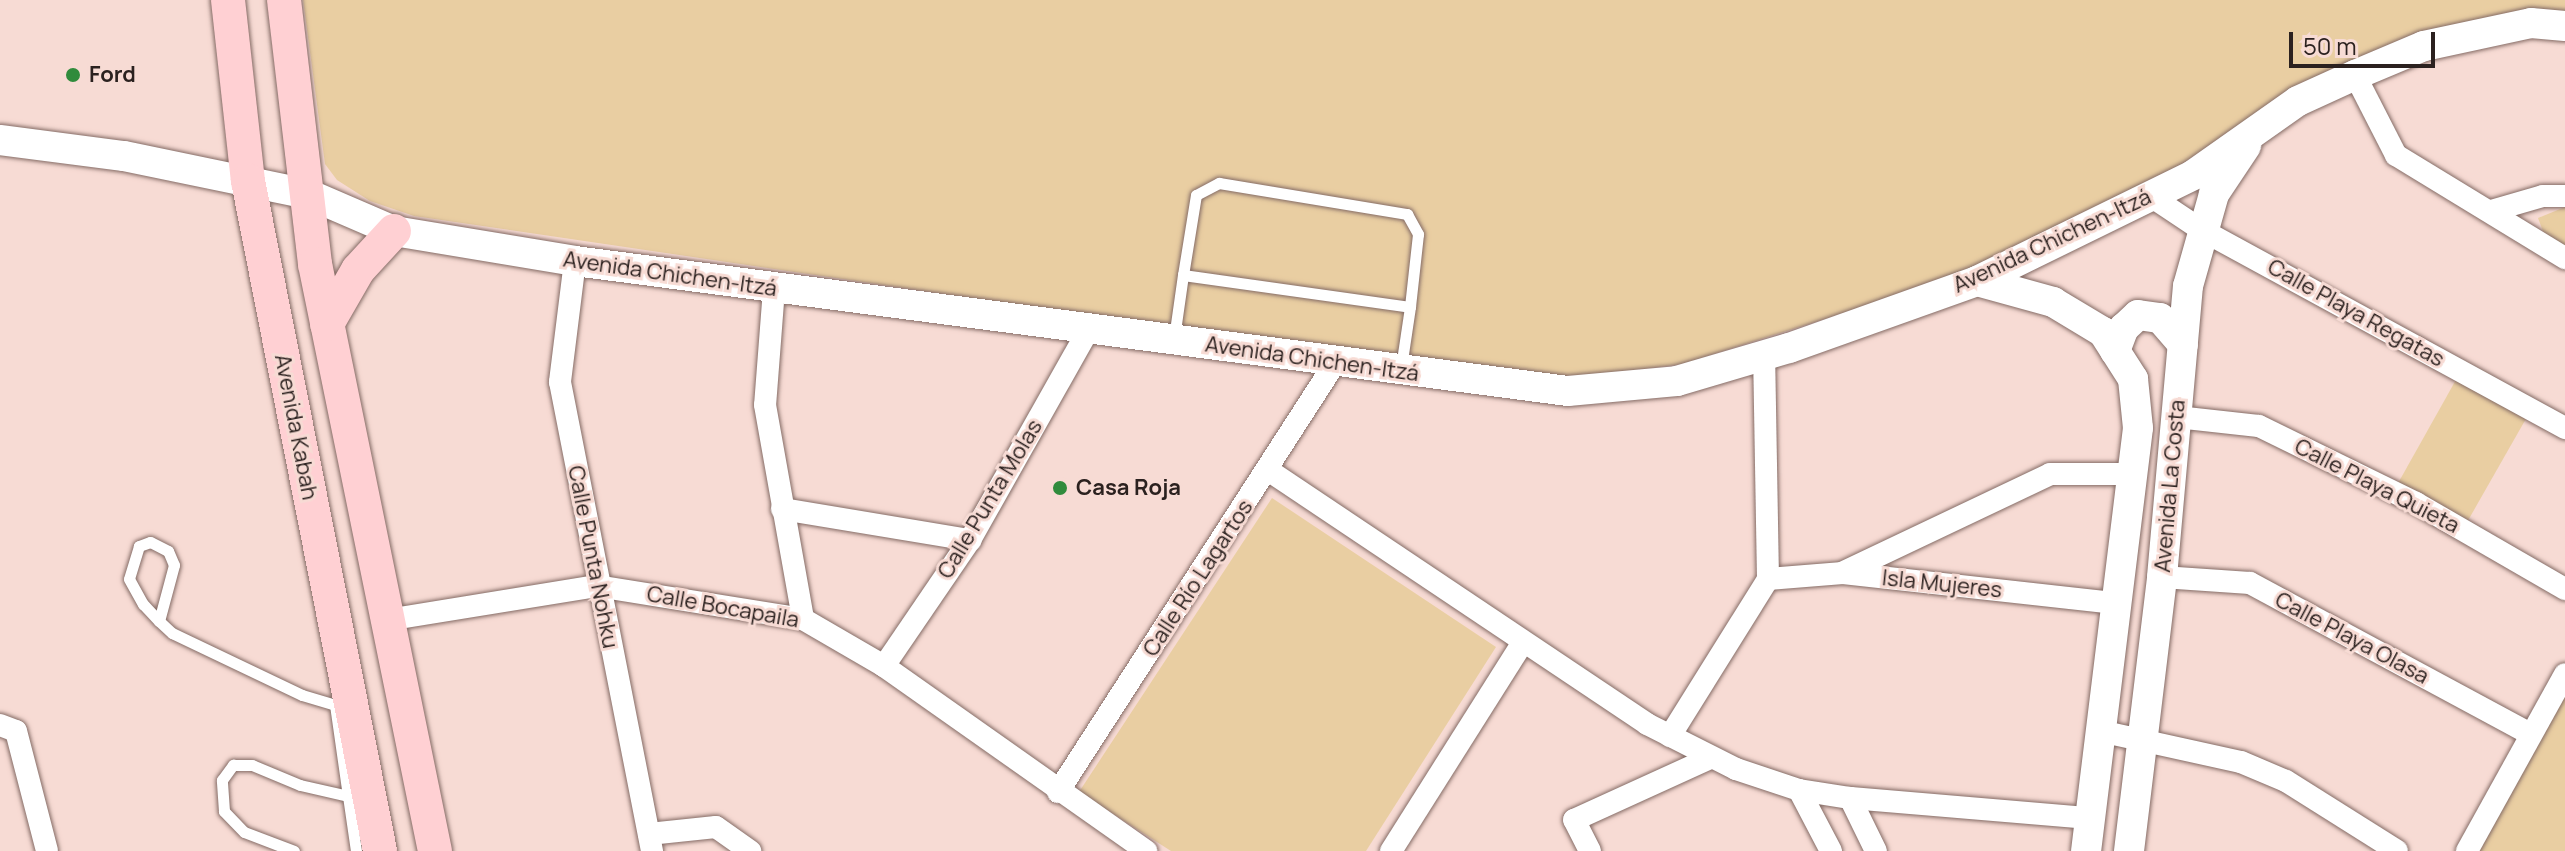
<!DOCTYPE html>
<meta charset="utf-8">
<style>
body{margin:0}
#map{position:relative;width:2565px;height:851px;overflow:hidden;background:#f7dbd4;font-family:Manrope,sans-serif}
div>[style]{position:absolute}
.green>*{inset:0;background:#e9cea2}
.roads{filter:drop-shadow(0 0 2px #846b65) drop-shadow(0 0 2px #846b65)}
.lane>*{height:11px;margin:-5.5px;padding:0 5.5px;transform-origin:5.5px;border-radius:5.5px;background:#fff}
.street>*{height:22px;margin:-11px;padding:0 11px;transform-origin:11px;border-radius:11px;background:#fff}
.secondary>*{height:30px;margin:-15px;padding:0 15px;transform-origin:15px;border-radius:15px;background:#fff}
.primary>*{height:34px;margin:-17px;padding:0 17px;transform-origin:17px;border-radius:17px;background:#ffd0d3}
.dots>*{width:22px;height:22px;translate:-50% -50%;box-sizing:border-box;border:4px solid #f7dbd4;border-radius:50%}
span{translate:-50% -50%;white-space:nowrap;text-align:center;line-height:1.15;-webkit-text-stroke:6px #f7dbd4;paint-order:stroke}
.poi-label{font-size:22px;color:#2b211f;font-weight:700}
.left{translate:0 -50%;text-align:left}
.street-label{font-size:22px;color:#2b211f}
.scale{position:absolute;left:2289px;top:32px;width:146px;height:36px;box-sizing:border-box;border:4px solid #2b211f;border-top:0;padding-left:10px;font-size:24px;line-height:28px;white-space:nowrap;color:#2b211f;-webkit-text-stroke:6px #f7dbd4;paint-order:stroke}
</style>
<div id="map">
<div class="green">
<i style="clip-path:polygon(303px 0,2565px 0,2565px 12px,2299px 88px,2154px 182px,1970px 273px,1682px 364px,1568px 379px,1176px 328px,414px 216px,370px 201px,337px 180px,325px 164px)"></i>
<i style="clip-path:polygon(2565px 207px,2565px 246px,2544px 234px,2538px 218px)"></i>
<i style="clip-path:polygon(2457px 378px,2527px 417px,2466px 524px,2397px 485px)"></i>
<i style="clip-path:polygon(1272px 498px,1496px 647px,1366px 851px,1171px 851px,1079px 792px)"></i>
<i style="clip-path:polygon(2565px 676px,2565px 851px,2472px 851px)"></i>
</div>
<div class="roads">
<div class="lane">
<i style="left:1183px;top:275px;width:81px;rotate:-80.8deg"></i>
<i style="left:1196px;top:195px;width:26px;rotate:-28deg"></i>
<i style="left:1219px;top:183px;width:191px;rotate:9.4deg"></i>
<i style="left:1407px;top:214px;width:23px;rotate:61deg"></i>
<i style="left:1418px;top:234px;width:73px;rotate:96.3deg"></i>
<i style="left:1174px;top:338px;width:64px;rotate:-81.9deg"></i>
<i style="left:1183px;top:275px;width:229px;rotate:8deg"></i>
<i style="left:1410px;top:307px;width:61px;rotate:98.5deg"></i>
<i style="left:159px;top:621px;width:58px;rotate:-75deg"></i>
<i style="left:174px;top:565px;width:15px;rotate:-113deg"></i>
<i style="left:168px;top:551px;width:20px;rotate:-153deg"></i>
<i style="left:150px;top:542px;width:12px;rotate:160deg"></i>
<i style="left:139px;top:546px;width:34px;rotate:107deg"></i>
<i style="left:129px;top:579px;width:29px;rotate:61deg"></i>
<i style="left:143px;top:604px;width:23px;rotate:47deg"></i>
<i style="left:159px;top:621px;width:18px;rotate:43deg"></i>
<i style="left:172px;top:633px;width:144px;rotate:25.5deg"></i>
<i style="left:302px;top:695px;width:49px;rotate:16.6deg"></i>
<i style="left:348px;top:796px;width:56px;rotate:81.7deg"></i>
<i style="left:294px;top:851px;width:53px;rotate:-159.2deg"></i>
<i style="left:244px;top:832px;width:29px;rotate:-134deg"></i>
<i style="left:224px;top:811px;width:31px;rotate:-94deg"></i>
<i style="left:222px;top:780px;width:19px;rotate:-54deg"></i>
<i style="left:233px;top:765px;width:19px"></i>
<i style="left:252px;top:765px;width:52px;rotate:22.6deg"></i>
<i style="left:300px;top:785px;width:49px;rotate:12.9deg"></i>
<i style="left:348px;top:796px;width:92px;rotate:-98.1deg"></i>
</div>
<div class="street">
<i style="left:2355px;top:75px;width:90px;rotate:62.9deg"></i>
<i style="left:2396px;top:155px;width:198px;rotate:31.4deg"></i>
<i style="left:2149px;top:195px;width:61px;rotate:33.7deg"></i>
<i style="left:2200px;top:229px;width:416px;rotate:28.6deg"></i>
<i style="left:2491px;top:211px;width:54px;rotate:-16.1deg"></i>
<i style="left:2543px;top:196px;width:22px"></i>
<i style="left:575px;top:261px;width:122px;rotate:97.1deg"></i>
<i style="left:560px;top:382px;width:478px;rotate:78.9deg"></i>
<i style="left:774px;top:289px;width:116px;rotate:94.4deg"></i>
<i style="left:765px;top:405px;width:217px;rotate:79.9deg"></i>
<i style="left:2177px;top:417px;width:82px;rotate:6.3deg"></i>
<i style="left:2259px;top:426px;width:175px;rotate:26.1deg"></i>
<i style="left:2416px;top:503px;width:172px;rotate:30deg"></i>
<i style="left:1268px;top:470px;width:456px;rotate:33.8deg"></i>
<i style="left:1647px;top:724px;width:100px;rotate:26.8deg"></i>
<i style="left:1736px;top:769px;width:66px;rotate:18.4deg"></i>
<i style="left:1799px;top:790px;width:52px;rotate:8.9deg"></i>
<i style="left:1850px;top:798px;width:241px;rotate:4.8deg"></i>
<i style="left:782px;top:509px;width:191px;rotate:9.4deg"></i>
<i style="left:1844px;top:572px;width:228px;rotate:-25.4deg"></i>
<i style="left:2050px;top:474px;width:83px"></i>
<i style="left:2162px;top:577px;width:88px;rotate:3.9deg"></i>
<i style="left:2250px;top:583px;width:319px;rotate:28.3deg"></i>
<i style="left:1768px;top:579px;width:75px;rotate:-4.6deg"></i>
<i style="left:1843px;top:573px;width:274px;rotate:6.3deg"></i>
<i style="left:387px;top:620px;width:213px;rotate:-9.2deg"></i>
<i style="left:597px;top:586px;width:209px;rotate:9.1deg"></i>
<i style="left:803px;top:619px;width:94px;rotate:30.1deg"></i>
<i style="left:884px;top:666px;width:321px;rotate:35.2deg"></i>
<i style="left:884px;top:666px;width:153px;rotate:-55.7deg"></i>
<i style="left:970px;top:540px;width:242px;rotate:-60.6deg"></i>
<i style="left:0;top:725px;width:17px;rotate:21deg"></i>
<i style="left:16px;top:731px;width:124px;rotate:75.5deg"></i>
<i style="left:2100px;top:731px;width:144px;rotate:12.4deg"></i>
<i style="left:2241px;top:762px;width:49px;rotate:22.9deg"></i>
<i style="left:2286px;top:781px;width:131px;rotate:32.2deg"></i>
<i style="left:1670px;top:736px;width:185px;rotate:-58deg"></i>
<i style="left:1768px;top:579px;width:224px;rotate:-91deg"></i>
<i style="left:1799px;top:790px;width:69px;rotate:62.3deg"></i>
<i style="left:1058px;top:792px;width:511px;rotate:-57.15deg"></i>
<i style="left:1850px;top:798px;width:59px;rotate:63.9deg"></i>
<i style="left:649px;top:834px;width:67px;rotate:-6deg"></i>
<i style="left:716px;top:827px;width:42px;rotate:35.2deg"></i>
<i style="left:1391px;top:851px;width:247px;rotate:-57.7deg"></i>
<i style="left:1590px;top:851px;width:35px;rotate:-117deg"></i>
<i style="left:1574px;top:820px;width:149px;rotate:-24.5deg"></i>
<i style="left:2467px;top:851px;width:202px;rotate:-61deg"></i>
</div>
<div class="secondary">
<i style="left:0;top:140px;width:125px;rotate:7.4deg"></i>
<i style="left:124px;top:156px;width:188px;rotate:11.7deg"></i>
<i style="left:308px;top:194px;width:94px;rotate:23.3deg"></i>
<i style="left:394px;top:231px;width:183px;rotate:9.4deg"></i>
<i style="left:575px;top:261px;width:1001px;rotate:7.46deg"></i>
<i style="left:1568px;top:391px;width:109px;rotate:-5.2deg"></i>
<i style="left:1677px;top:381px;width:117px;rotate:-16.4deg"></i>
<i style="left:1789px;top:348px;width:200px;rotate:-19.6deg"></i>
<i style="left:1977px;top:281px;width:241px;rotate:-26.1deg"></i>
<i style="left:2193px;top:175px;width:128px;rotate:-35.2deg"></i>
<i style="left:2298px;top:101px;width:63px;rotate:-24.5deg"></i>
<i style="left:2355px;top:75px;width:75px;rotate:-22.8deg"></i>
<i style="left:2424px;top:46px;width:109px;rotate:-12.1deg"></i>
<i style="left:2531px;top:23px;width:34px;rotate:5deg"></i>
<i style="left:1977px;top:281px;width:79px;rotate:15.4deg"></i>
<i style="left:2053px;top:302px;width:58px;rotate:31deg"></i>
<i style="left:2103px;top:332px;width:56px;rotate:57.4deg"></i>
<i style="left:2133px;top:379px;width:49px;rotate:84.2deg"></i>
<i style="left:2138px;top:428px;width:426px;rotate:97deg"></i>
<i style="left:2115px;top:351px;width:25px;rotate:-69deg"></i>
<i style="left:2124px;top:328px;width:19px;rotate:-43deg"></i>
<i style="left:2138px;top:315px;width:22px;rotate:8deg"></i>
<i style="left:2160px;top:318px;width:35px;rotate:49deg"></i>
<i style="left:2129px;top:851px;width:276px;rotate:-83.1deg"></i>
<i style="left:2162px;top:577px;width:292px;rotate:-84.9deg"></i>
<i style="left:2188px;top:286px;width:96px;rotate:-74.2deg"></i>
<i style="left:2214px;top:194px;width:58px;rotate:-56.3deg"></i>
</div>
<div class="primary">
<i style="left:228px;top:0;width:182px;rotate:83.7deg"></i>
<i style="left:248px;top:181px;width:683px;rotate:78.85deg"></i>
<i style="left:284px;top:0;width:266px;rotate:83.3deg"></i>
<i style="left:315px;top:264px;width:599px;rotate:78.45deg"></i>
<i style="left:327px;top:324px;width:62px;rotate:-60.1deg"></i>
<i style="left:358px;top:270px;width:53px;rotate:-47.3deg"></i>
</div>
</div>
<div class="dots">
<i style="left:73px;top:75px;background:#308b3c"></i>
<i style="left:1060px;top:488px;background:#308b3c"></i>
</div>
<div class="poi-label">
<span class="left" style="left:89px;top:75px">Ford</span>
<span class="left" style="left:1076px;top:488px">Casa Roja</span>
</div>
<div class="street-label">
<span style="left:2052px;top:241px;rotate:-25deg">Avenida Chichen-Itzá</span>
<span style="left:670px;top:274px;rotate:8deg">Avenida Chichen-Itzá</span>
<span style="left:2356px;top:313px;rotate:29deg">Calle Playa Regatas</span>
<span style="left:1312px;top:359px;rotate:8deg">Avenida Chichen-Itzá</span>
<span style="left:296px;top:427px;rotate:79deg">Avenida Kabah</span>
<span style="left:2170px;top:486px;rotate:-85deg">Avenida La Costa</span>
<span style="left:2377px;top:486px;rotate:27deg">Calle Playa Quieta</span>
<span style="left:990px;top:499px;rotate:-59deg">Calle Punta Molas</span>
<span style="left:593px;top:557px;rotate:79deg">Calle Punta Nohku</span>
<span style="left:1198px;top:578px;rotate:-57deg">Calle Río Lagartos</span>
<span style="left:1942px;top:584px;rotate:6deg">Isla Mujeres</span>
<span style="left:723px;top:607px;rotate:10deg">Calle Bocapaila</span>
<span style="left:2352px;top:638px;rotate:28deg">Calle Playa Olasa</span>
</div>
<div class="scale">50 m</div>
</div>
